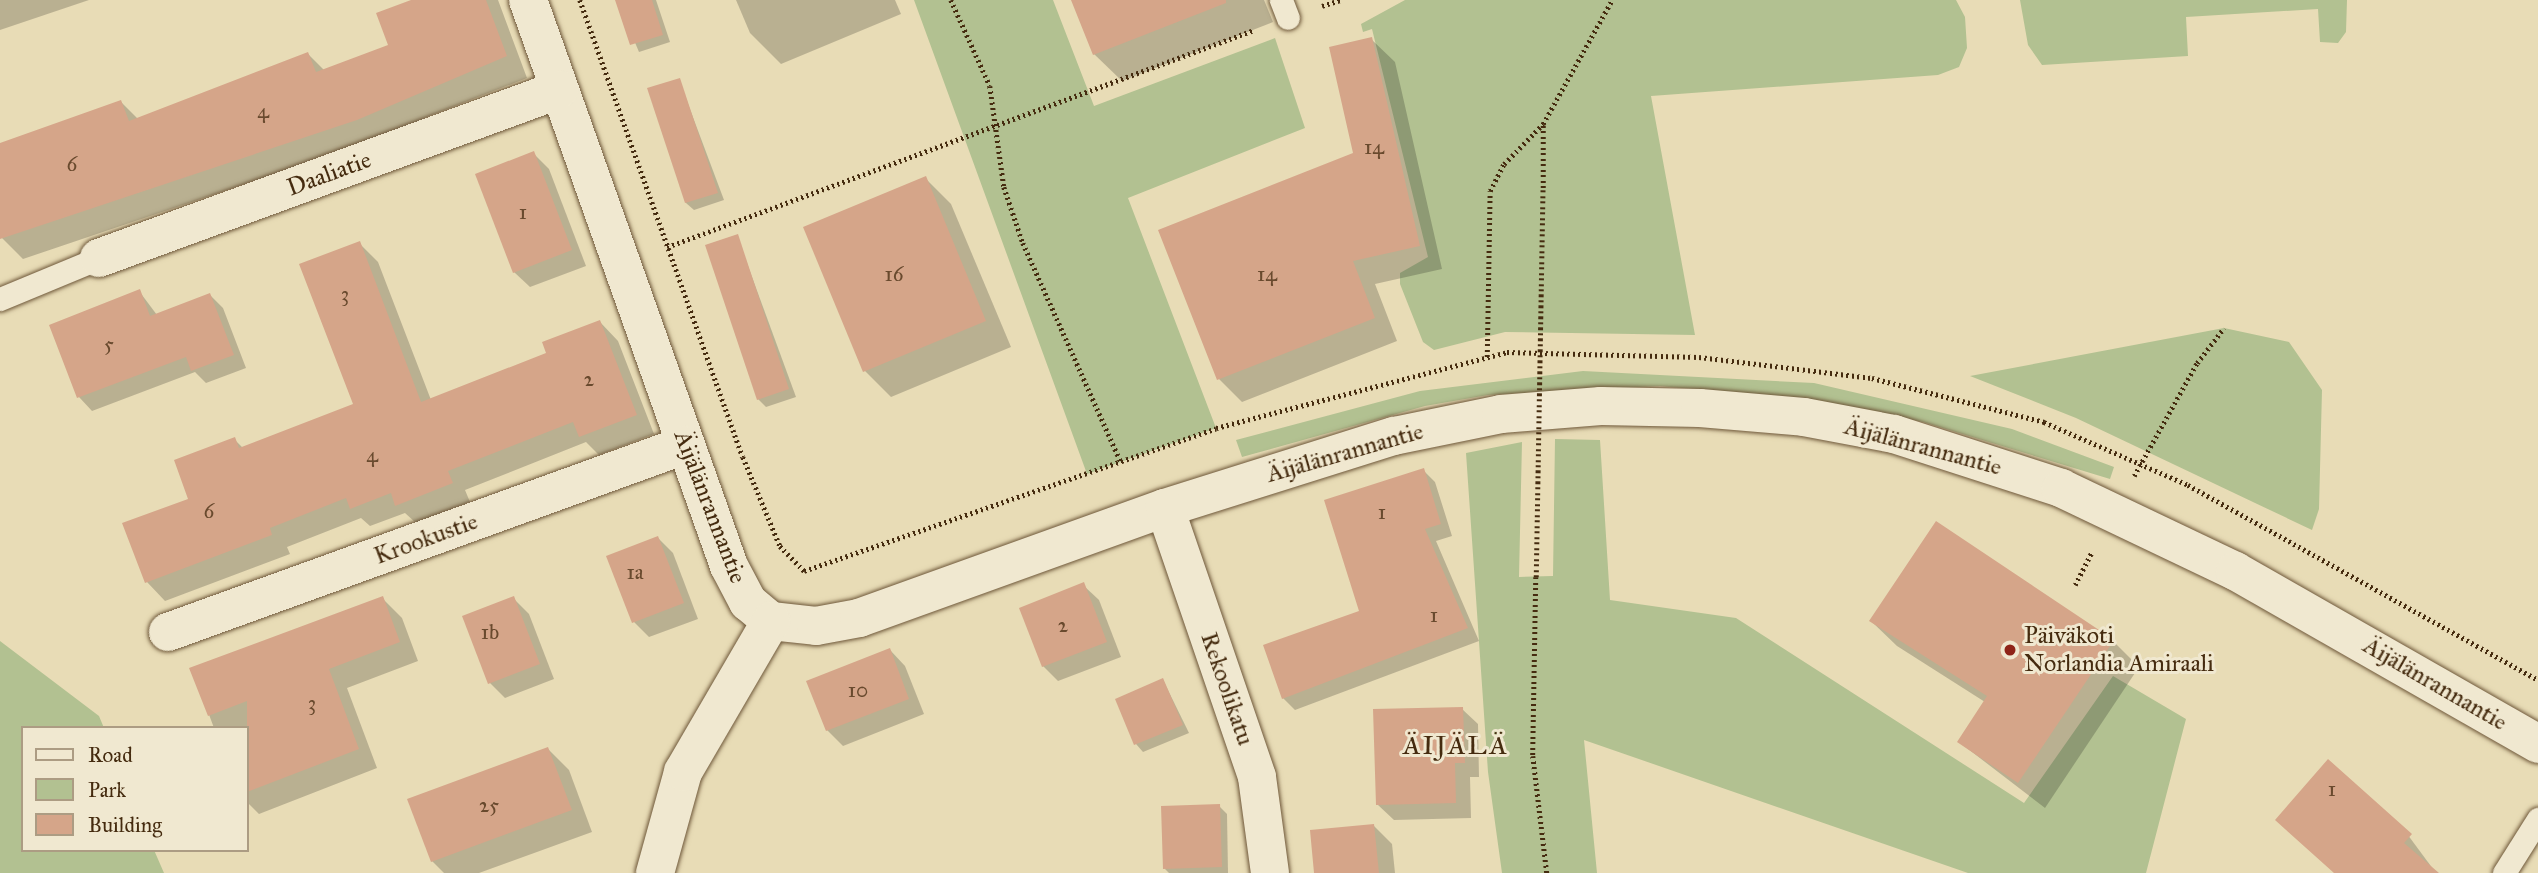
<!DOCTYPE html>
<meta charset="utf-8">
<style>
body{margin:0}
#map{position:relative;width:2538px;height:873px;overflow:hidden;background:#e8dcb6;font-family:"IM FELL Great Primer",serif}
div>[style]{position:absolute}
.green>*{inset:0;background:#b2c191}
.shadow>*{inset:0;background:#0003}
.building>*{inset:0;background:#d5a589}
.path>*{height:4.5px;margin-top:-2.25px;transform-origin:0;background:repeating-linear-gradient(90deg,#452b0f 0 2px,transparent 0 5.5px)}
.roads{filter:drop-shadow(0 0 2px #6e5739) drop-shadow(0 0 2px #6e5739)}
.service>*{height:23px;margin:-11.5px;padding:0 11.5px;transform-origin:11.5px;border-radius:11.5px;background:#f0e8d0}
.minor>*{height:38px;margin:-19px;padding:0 19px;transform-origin:19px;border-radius:19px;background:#f0e8d0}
.path-bridge>*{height:4.5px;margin-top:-2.25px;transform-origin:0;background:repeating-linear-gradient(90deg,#452b0f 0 2px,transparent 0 5.5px)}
.dots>*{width:19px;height:19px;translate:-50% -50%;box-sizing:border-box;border:4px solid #f0e8d0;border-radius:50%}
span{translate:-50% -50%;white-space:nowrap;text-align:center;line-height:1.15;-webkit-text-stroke:6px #f0e8d0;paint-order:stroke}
.number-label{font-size:21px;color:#694a2e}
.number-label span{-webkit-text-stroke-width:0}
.street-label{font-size:24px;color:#452b0f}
.poi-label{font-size:24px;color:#452b0f}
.left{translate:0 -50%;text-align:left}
.neighbourhood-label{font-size:26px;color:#452b0f;letter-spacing:2px}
.legend{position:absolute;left:21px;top:726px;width:228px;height:126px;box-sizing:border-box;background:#f0e8d0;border:2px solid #ac9c83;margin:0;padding:9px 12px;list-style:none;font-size:21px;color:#452b0f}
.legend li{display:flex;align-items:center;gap:14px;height:35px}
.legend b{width:35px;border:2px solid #ac9c83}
</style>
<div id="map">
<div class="green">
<i style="clip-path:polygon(914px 0,1053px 0,1094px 106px,1275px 38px,1305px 128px,1128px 198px,1216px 428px,1087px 474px)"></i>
<i style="clip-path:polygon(1405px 0,1956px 0,1965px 17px,1967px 48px,1959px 67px,1938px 75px,1651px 96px,1695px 335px,1505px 332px,1434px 350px,1423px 342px,1400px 284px,1400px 273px,1428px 257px,1372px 29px,1363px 32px,1361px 24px)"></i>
<i style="clip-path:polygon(2020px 0,2347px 0,2346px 32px,2338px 43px,2320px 42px,2318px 9px,2186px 17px,2188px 56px,2042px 65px,2028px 45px)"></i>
<i style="clip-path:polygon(2224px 328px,2289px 342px,2322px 390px,2319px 509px,2312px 530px,2076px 418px,1970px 376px)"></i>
<i style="clip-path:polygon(1583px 371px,1814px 383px,2012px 429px,2114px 467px,2110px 479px,1923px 422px,1811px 400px,1660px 386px,1488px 395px,1425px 406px,1242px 457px,1236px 440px,1420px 391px)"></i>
<i style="clip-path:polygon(1555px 439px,1600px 440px,1610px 600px,1736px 618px,2024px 803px,2113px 676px,2186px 719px,2146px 873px,1968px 873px,1584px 740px,1597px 873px,1502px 873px,1488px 772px,1466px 453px,1522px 442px,1519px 577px,1553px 576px)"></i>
<i style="clip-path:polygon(0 641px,99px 716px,104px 728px,23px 728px,23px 850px,154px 850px,164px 873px,0 873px)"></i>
</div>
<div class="shadow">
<i style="clip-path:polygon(0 0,89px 0,0 30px)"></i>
<i style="clip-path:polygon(416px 0,498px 0,527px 78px,424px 118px,426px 123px,23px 259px,2px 238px,0 145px,121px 102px,138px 119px,308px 54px,325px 71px,391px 46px)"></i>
<i style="clip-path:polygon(617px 0,656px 0,670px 42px,639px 52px)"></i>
<i style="clip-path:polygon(736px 0,895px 0,901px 14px,781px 64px,750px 33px)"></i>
<i style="clip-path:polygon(1073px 0,1264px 0,1273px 22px,1122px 81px,1094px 54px)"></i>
<i style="clip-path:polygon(1371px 39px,1395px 62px,1442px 269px,1375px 284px,1397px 341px,1242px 402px,1219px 379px,1356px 155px)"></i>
<i style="clip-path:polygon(679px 80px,724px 200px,694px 210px,686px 203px)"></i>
<i style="clip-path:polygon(533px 153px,549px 169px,586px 266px,530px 287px,514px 272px)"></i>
<i style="clip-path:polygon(925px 178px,951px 204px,1011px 347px,891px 397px,865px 371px)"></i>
<i style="clip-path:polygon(737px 236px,796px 397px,766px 407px,758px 399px)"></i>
<i style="clip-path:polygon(359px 243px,378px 262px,431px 400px,549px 354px,600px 322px,618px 341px,654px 434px,599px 455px,586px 442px,465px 490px,470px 502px,416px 523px,405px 513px,370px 526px,361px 518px,287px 547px,290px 554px,165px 601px,147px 582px,190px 500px,234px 439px,243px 448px,355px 405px)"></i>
<i style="clip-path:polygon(139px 291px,157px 315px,210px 295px,223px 308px,246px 368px,206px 383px,195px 372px,92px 411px,79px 397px,51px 326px)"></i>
<i style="clip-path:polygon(1423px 470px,1435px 482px,1452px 536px,1436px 541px,1479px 641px,1295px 710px,1283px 698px,1361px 612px)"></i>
<i style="clip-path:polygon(1936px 523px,2113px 641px,2139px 667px,2045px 808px,1959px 742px,1985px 702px,1897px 646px,1871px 621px)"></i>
<i style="clip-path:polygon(658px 538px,673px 553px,698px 619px,649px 637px,634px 622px)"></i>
<i style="clip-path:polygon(1083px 585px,1099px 600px,1121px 657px,1058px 681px,1043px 666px)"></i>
<i style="clip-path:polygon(382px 598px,402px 618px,418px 661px,347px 688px,377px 768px,259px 814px,247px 802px,247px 728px,214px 728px,192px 669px)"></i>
<i style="clip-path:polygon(513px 598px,529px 614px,554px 679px,505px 698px,490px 683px)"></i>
<i style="clip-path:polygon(890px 650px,905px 666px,924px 714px,843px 746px,827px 730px)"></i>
<i style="clip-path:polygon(1163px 680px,1189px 733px,1143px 752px,1136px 744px)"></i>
<i style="clip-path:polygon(1462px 709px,1478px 724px,1479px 777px,1470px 777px,1471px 818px,1394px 820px,1378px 805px)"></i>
<i style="clip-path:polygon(548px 749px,569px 770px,592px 832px,479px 873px,444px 873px,432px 861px)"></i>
<i style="clip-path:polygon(1219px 806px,1227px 814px,1228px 873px,1169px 873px,1165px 869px)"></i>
<i style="clip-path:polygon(1374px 826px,1392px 844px,1395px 873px,1316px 873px)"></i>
<i style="clip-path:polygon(2402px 827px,2436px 873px,2334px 873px)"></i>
</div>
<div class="building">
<i style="clip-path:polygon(411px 0,486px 0,507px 56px,357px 120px,0 239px,0 143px,121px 100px,129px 121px,308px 52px,316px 72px,388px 45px,376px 13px)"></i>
<i style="clip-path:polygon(615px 0,652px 0,663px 35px,630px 45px)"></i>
<i style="clip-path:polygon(1071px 0,1226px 0,1226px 3px,1093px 55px)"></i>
<i style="clip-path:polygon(1372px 37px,1420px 246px,1353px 261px,1375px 318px,1217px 380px,1158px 230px,1353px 153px,1329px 47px)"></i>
<i style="clip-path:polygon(680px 78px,718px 193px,685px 203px,647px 88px)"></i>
<i style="clip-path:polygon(534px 151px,572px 250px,513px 273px,475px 174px)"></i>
<i style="clip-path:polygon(926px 176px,986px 321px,863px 372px,803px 227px)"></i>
<i style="clip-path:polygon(738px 234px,789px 389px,757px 400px,705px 245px)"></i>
<i style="clip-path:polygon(360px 241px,421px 402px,546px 353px,542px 342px,600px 320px,637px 415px,579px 437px,573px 422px,448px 471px,453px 483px,395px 506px,391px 493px,350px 509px,346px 498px,270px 528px,272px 535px,145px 583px,122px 523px,188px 499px,174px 460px,235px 437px,239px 448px,353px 404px,299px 264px)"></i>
<i style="clip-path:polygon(140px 289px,150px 316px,210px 293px,234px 355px,191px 371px,186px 357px,77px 398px,49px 325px)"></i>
<i style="clip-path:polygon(1424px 468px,1441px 524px,1425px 529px,1468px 628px,1282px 699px,1263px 645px,1359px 611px,1324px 500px)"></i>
<i style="clip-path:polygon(1936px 521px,2114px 640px,2018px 783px,1957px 742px,1987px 696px,1869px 621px)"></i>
<i style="clip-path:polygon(658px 536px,684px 603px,632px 623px,606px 556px)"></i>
<i style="clip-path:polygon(1084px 582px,1107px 642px,1042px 667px,1019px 608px)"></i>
<i style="clip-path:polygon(383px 596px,400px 642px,329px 669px,359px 749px,247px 792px,247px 701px,208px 716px,189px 668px)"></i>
<i style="clip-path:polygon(514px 596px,540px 664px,488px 684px,462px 616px)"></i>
<i style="clip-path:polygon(890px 648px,909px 699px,826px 731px,806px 681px)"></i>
<i style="clip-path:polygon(1163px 678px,1183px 725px,1134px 745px,1115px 699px)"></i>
<i style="clip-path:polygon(1463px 707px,1465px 763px,1455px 763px,1456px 803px,1376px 805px,1373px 709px)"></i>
<i style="clip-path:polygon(548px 747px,572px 810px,431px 862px,407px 799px)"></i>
<i style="clip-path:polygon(2328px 759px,2412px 834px,2404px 843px,2439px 873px,2334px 873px,2275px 820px)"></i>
<i style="clip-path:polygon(1220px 804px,1222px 867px,1163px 869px,1161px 806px)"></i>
<i style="clip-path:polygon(1374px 824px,1379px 873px,1314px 873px,1310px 830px)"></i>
</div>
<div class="path">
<i style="left:580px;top:0;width:485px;rotate:70.4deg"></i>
<i style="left:743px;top:457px;width:96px;rotate:67.4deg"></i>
<i style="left:780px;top:546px;width:35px;rotate:46deg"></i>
<i style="left:804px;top:571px;width:436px;rotate:-19.1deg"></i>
<i style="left:1216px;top:428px;width:301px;rotate:-14.6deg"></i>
<i style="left:1507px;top:352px;width:192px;rotate:1.5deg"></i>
<i style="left:1699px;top:357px;width:174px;rotate:6.9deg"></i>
<i style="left:1872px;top:378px;width:178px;rotate:14.3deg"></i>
<i style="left:2044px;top:422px;width:157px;rotate:23.6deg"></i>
<i style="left:2188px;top:485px;width:401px;rotate:29.1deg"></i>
<i style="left:951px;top:0;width:94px;rotate:65.6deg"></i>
<i style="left:990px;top:86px;width:102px;rotate:82.1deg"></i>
<i style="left:1004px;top:187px;width:59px;rotate:71.3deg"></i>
<i style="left:1023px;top:243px;width:240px;rotate:65.9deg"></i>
<i style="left:1322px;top:6px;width:19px;rotate:-18deg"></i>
<i style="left:1543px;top:188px;width:64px;rotate:-90deg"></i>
<i style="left:1543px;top:124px;width:142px;rotate:-60.9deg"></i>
<i style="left:667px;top:247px;width:626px;rotate:-20.29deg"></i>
<i style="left:1487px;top:357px;width:166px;rotate:-89deg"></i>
<i style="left:1490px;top:191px;width:30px;rotate:-63deg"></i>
<i style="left:1504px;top:164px;width:56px;rotate:-45.7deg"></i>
<i style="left:2134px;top:476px;width:129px;rotate:-60.9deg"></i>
<i style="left:2197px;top:363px;width:44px;rotate:-52.4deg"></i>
<i style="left:1536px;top:577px;width:179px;rotate:91deg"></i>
<i style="left:1533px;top:756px;width:118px;rotate:83.2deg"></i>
<i style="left:2075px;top:585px;width:38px;rotate:-63deg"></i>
</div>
<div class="roads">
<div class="service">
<i style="left:1281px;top:0;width:19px;rotate:69deg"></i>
<i style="left:0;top:299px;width:107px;rotate:-22.5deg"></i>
<i style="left:2504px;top:873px;width:64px;rotate:-57.8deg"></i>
</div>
<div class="minor">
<i style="left:528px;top:0;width:601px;rotate:70.45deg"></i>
<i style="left:729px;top:566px;width:41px;rotate:62.2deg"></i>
<i style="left:748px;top:602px;width:30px;rotate:40deg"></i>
<i style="left:771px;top:621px;width:45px;rotate:6.3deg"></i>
<i style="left:816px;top:626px;width:44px;rotate:-10.5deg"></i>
<i style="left:859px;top:618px;width:325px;rotate:-19.8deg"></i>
<i style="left:1165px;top:508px;width:240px;rotate:-17.5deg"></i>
<i style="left:1394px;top:436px;width:109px;rotate:-11.6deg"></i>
<i style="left:1501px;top:414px;width:100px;rotate:-4.6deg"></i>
<i style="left:1601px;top:406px;width:99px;rotate:1.2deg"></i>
<i style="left:1700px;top:408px;width:104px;rotate:4.9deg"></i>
<i style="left:1804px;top:417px;width:92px;rotate:10.7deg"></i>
<i style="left:1894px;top:434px;width:176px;rotate:17.9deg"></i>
<i style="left:2061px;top:488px;width:193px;rotate:25.5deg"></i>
<i style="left:2235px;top:571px;width:349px;rotate:29.7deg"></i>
<i style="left:99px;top:258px;width:490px;rotate:-20.1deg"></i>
<i style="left:1165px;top:508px;width:284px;rotate:71.1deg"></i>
<i style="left:1257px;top:777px;width:97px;rotate:82.3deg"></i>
<i style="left:168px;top:632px;width:550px;rotate:-19.89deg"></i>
<i style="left:655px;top:873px;width:105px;rotate:-74.5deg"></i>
<i style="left:683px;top:772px;width:175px;rotate:-59.8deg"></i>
</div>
</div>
<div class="path-bridge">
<i style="left:1536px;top:577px;width:389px;rotate:-89deg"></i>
</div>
<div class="dots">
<i style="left:2010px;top:650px;background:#8f2418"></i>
</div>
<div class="number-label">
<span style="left:263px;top:111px">4</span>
<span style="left:1374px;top:147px">14</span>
<span style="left:72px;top:164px">6</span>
<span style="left:523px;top:212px">1</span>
<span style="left:894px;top:274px">16</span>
<span style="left:1267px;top:274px">14</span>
<span style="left:345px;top:294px">3</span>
<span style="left:109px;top:344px">5</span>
<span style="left:589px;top:379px">2</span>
<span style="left:372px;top:455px">4</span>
<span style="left:209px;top:511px">6</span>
<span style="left:1382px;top:512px">1</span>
<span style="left:635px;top:572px">1a</span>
<span style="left:1434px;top:615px">1</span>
<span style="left:1063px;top:625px">2</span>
<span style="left:490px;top:632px">1b</span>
<span style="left:858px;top:690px">10</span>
<span style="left:312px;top:703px">3</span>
<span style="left:2332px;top:789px">1</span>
<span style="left:489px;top:805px">25</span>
</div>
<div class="street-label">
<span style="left:329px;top:174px;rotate:-20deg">Daaliatie</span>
<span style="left:1923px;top:447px;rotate:15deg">Äijälänrannantie</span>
<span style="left:1345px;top:453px;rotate:-16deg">Äijälänrannantie</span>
<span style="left:710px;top:507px;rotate:69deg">Äijälänrannantie</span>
<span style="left:426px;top:539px;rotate:-20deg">Krookustie</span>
<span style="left:2435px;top:684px;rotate:30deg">Äijälänrannantie</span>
<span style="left:1227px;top:689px;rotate:71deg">Rekoolikatu</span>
</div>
<div class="poi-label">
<span class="left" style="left:2024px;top:650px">Päiväkoti<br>Norlandia Amiraali</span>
</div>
<div class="neighbourhood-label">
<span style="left:1456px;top:746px">ÄIJÄLÄ</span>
</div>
<ul class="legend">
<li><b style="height:9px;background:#f0e8d0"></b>Road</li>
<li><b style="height:19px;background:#b2c191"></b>Park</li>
<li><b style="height:19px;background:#d5a589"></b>Building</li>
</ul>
</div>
